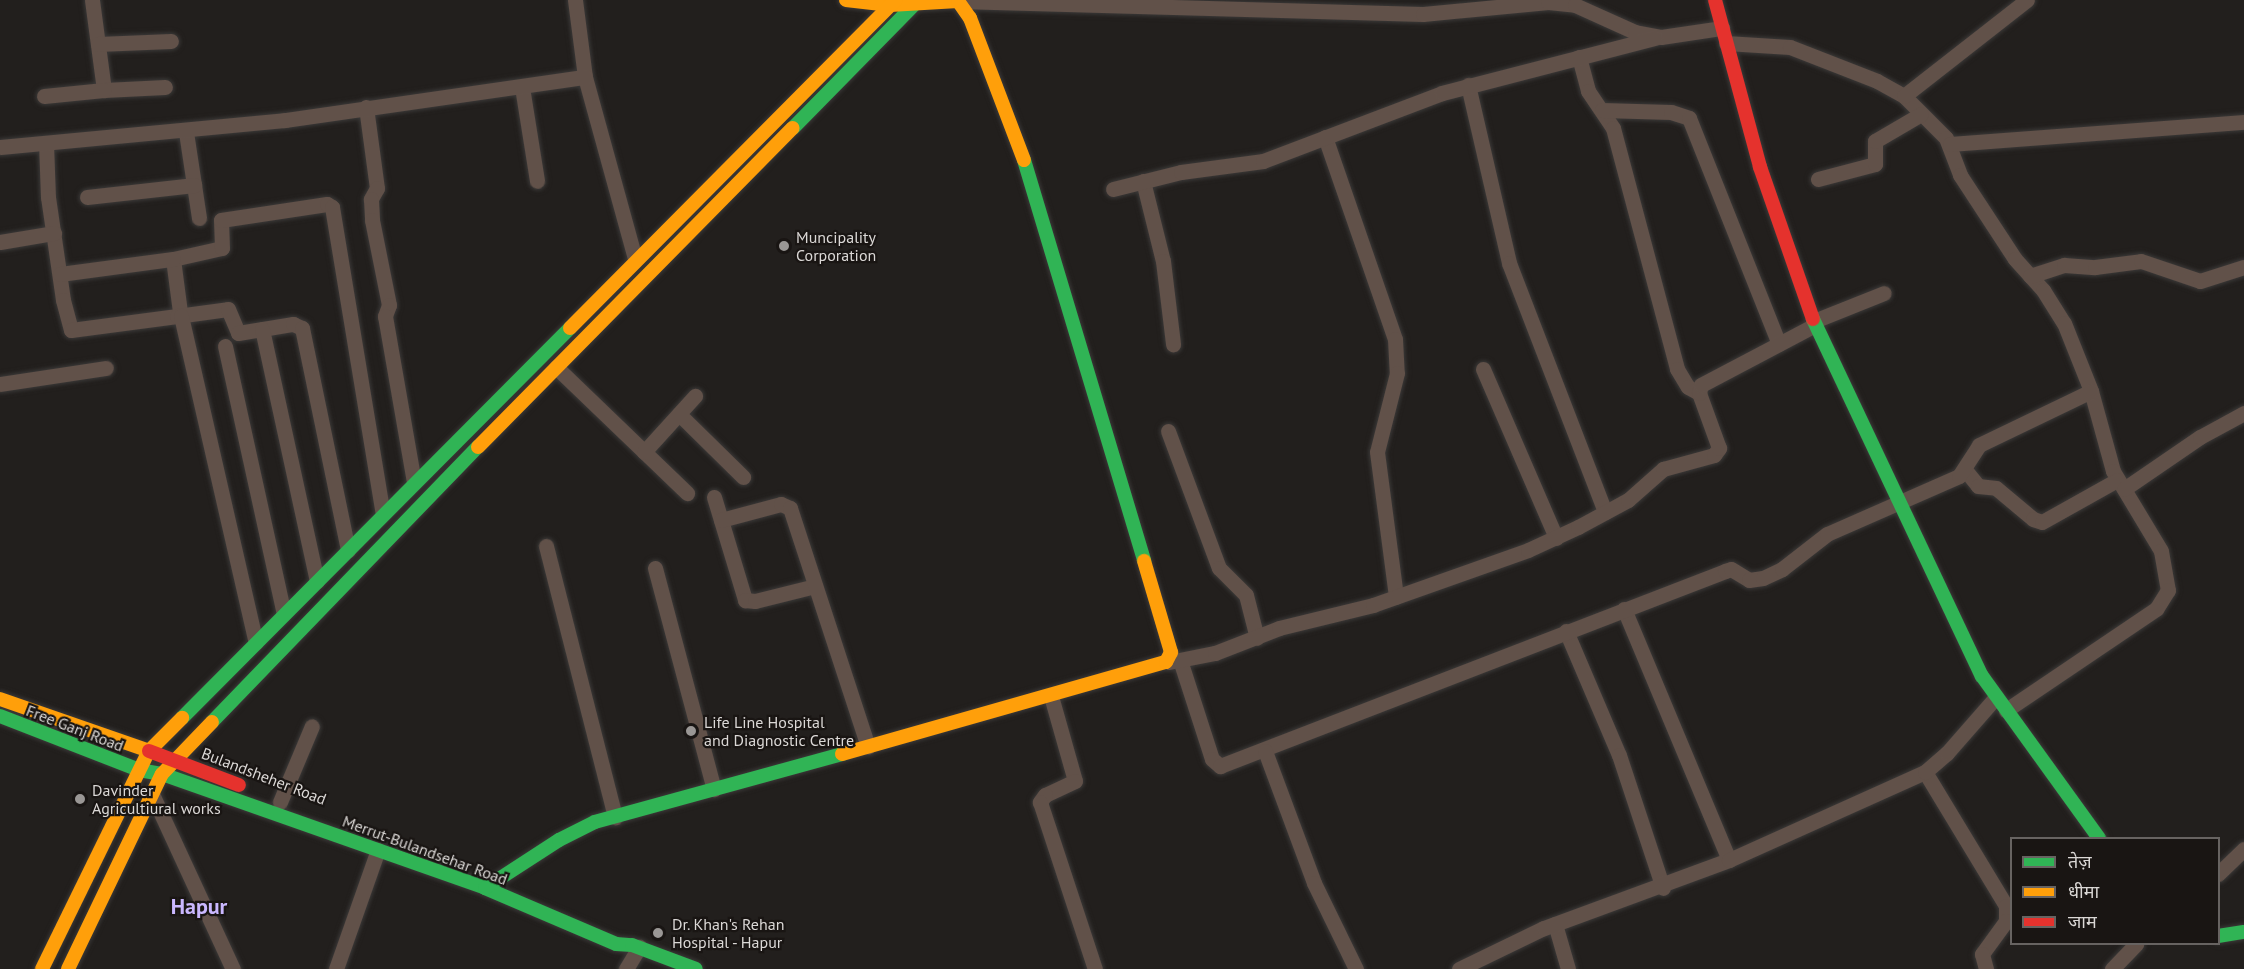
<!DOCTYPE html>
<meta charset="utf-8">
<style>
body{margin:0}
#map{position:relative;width:2244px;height:969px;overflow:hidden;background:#221f1d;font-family:"PT Sans","Noto Sans Devanagari",sans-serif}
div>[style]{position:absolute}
.roads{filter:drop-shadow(0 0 2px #3b3938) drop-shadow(0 0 2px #3b3938)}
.street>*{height:15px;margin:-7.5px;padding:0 7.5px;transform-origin:7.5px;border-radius:7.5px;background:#615149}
.fast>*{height:14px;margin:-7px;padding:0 7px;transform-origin:7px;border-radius:7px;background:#30b455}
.slow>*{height:14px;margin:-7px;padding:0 7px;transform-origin:7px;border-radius:7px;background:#ff9f0a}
.jam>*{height:14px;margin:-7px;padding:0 7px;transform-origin:7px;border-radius:7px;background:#e5322d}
.dots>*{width:16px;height:16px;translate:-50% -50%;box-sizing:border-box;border:3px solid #191513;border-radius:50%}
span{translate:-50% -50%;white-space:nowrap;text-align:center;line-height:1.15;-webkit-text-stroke:4.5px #191513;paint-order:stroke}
.poi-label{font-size:16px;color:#dbd8d6}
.left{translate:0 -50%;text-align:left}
.street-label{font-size:16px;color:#dbd8d6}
.district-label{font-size:22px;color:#cab7fe;font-weight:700}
.legend{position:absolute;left:2010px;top:837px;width:210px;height:108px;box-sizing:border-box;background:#191513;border:2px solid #676361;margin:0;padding:8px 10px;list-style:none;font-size:18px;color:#dbd8d6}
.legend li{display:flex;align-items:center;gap:12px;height:30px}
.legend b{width:30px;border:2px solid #676361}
</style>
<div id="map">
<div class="roads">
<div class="street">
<i style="left:92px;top:0;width:91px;rotate:82.4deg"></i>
<i style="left:104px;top:90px;width:61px;rotate:-2.8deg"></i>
<i style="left:575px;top:0;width:78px;rotate:82.6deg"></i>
<i style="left:585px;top:77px;width:189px;rotate:74.6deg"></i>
<i style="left:958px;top:1px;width:465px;rotate:1.6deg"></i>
<i style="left:1423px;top:14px;width:126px;rotate:-5.5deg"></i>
<i style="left:1548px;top:2px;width:27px;rotate:6deg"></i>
<i style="left:1575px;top:5px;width:66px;rotate:24.2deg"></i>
<i style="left:1635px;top:32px;width:26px;rotate:11deg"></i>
<i style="left:1661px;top:37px;width:62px;rotate:-8.4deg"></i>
<i style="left:1726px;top:43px;width:64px;rotate:3.6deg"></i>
<i style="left:1790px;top:47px;width:93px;rotate:21.3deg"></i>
<i style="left:1877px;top:81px;width:31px;rotate:29deg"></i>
<i style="left:1904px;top:96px;width:59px;rotate:45deg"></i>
<i style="left:1946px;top:138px;width:40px;rotate:69deg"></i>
<i style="left:1960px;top:175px;width:100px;rotate:56.8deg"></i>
<i style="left:2015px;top:259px;width:42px;rotate:47.9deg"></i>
<i style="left:2043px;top:290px;width:39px;rotate:58deg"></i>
<i style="left:2064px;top:323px;width:73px;rotate:68.3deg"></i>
<i style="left:2091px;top:391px;width:83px;rotate:74.6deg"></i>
<i style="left:2113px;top:471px;width:93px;rotate:59deg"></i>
<i style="left:2161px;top:551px;width:40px;rotate:80deg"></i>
<i style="left:2168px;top:590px;width:22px;rotate:122deg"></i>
<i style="left:2156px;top:609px;width:181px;rotate:146deg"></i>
<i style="left:98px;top:44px;width:73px;rotate:-2.4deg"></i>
<i style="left:1579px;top:57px;width:35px;rotate:75deg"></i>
<i style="left:1588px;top:91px;width:45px;rotate:56deg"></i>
<i style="left:1613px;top:128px;width:249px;rotate:75.1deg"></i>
<i style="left:1677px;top:369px;width:21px;rotate:59deg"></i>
<i style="left:1688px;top:387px;width:13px;rotate:29deg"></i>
<i style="left:1468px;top:85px;width:183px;rotate:77deg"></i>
<i style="left:1509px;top:263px;width:267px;rotate:68.9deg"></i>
<i style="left:522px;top:87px;width:95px;rotate:80.9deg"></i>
<i style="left:44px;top:96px;width:60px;rotate:-5.7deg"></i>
<i style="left:1904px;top:96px;width:156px;rotate:-38deg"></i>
<i style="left:366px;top:107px;width:82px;rotate:82.3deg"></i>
<i style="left:377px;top:188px;width:13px;rotate:119deg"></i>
<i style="left:371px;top:199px;width:21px;rotate:87deg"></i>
<i style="left:372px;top:220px;width:87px;rotate:78.7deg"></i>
<i style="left:389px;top:305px;width:12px;rotate:110deg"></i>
<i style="left:385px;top:316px;width:169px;rotate:80.1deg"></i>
<i style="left:1602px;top:110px;width:69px;rotate:1.7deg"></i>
<i style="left:1671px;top:112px;width:19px;rotate:18deg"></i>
<i style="left:1689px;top:118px;width:243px;rotate:68.3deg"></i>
<i style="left:186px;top:132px;width:87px;rotate:81.4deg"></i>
<i style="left:1325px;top:137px;width:214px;rotate:70.9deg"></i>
<i style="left:1395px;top:339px;width:34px;rotate:87deg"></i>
<i style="left:1397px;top:373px;width:81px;rotate:104.2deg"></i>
<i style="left:1377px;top:452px;width:146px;rotate:82.5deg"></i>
<i style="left:46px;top:143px;width:54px;rotate:87.9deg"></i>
<i style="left:48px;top:197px;width:104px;rotate:81.7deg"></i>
<i style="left:63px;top:300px;width:31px;rotate:75deg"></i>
<i style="left:71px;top:330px;width:107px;rotate:-7.5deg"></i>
<i style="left:177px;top:316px;width:5px;rotate:-53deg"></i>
<i style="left:180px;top:312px;width:53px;rotate:-97.5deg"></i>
<i style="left:173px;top:259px;width:50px;rotate:-12.7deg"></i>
<i style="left:222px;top:248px;width:28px;rotate:-92deg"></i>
<i style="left:221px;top:220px;width:107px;rotate:-8.6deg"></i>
<i style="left:327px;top:204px;width:6px;rotate:31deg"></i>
<i style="left:332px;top:207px;width:311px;rotate:80.6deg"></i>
<i style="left:1950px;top:144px;width:295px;rotate:-4.3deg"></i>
<i style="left:0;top:147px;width:286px;rotate:-5.4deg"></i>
<i style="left:285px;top:120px;width:303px;rotate:-8.2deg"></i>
<i style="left:1818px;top:179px;width:59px;rotate:-14.7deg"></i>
<i style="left:1875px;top:164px;width:23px;rotate:-90deg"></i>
<i style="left:1875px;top:141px;width:53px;rotate:-30.4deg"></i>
<i style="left:1143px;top:181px;width:82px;rotate:76deg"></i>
<i style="left:1163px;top:261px;width:84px;rotate:83.1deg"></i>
<i style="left:1113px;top:189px;width:70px;rotate:-14deg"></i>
<i style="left:1181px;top:172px;width:83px;rotate:-7.6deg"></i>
<i style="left:1263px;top:161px;width:191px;rotate:-20.8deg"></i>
<i style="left:1442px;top:93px;width:220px;rotate:-14.5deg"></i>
<i style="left:87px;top:197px;width:108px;rotate:-6.4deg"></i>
<i style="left:0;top:242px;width:55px;rotate:-9.5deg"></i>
<i style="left:60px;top:274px;width:114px;rotate:-7.6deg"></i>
<i style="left:2030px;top:276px;width:36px;rotate:-18deg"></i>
<i style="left:2064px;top:265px;width:31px;rotate:4deg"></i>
<i style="left:2095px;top:267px;width:46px;rotate:-7.4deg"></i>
<i style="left:2141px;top:261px;width:62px;rotate:18.7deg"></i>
<i style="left:2200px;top:281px;width:46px;rotate:-17.7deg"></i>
<i style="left:177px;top:316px;width:51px;rotate:-7.8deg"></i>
<i style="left:228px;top:309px;width:26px;rotate:67deg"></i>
<i style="left:238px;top:333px;width:56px;rotate:-9.3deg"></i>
<i style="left:293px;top:324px;width:10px;rotate:24deg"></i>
<i style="left:302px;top:328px;width:227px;rotate:78.3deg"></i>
<i style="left:181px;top:316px;width:335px;rotate:77.1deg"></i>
<i style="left:1814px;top:321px;width:75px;rotate:-21.8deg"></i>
<i style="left:262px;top:329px;width:258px;rotate:77.7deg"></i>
<i style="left:225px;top:346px;width:274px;rotate:77.6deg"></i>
<i style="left:556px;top:367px;width:182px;rotate:43.9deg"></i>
<i style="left:1483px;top:369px;width:184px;rotate:66.6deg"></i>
<i style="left:0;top:384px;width:107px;rotate:-8.6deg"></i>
<i style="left:679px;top:414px;width:90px;rotate:44.5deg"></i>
<i style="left:1168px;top:431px;width:146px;rotate:69.6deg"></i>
<i style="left:1219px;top:568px;width:38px;rotate:45deg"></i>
<i style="left:1246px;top:595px;width:44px;rotate:75.7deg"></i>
<i style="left:644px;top:452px;width:76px;rotate:-47.7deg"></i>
<i style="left:1966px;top:471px;width:19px;rotate:51deg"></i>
<i style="left:1978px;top:486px;width:18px;rotate:6deg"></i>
<i style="left:1996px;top:488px;width:48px;rotate:40deg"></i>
<i style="left:2033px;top:519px;width:9px;rotate:18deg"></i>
<i style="left:2042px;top:522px;width:86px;rotate:-29.2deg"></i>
<i style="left:2124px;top:489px;width:92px;rotate:-34.4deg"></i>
<i style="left:2200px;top:437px;width:50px;rotate:-28.6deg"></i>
<i style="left:714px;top:497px;width:108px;rotate:73.2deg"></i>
<i style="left:745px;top:600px;width:10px;rotate:6deg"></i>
<i style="left:755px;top:601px;width:62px;rotate:-14deg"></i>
<i style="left:721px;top:520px;width:62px;rotate:-14.9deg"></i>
<i style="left:781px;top:504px;width:10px;rotate:24deg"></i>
<i style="left:790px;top:508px;width:251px;rotate:71.9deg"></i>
<i style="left:546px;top:546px;width:280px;rotate:75.7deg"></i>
<i style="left:655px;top:568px;width:229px;rotate:75.1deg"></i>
<i style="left:1624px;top:609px;width:272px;rotate:67.3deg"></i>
<i style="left:1566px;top:631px;width:135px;rotate:66.9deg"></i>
<i style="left:1619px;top:755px;width:140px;rotate:71.7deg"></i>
<i style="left:1180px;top:660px;width:104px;rotate:72.1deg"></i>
<i style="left:1212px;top:759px;width:11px;rotate:41deg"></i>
<i style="left:1220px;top:766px;width:541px;rotate:-21.11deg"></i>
<i style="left:1725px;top:571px;width:6px;rotate:-18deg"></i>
<i style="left:1731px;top:569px;width:21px;rotate:31deg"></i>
<i style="left:1749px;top:580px;width:14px;rotate:-8deg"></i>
<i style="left:1763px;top:578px;width:21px;rotate:-25deg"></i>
<i style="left:1782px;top:569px;width:57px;rotate:-37.9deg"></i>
<i style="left:1827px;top:534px;width:144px;rotate:-23.7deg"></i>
<i style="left:1959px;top:476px;width:37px;rotate:-57deg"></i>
<i style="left:1979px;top:445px;width:124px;rotate:-25.7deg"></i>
<i style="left:1169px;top:662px;width:47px;rotate:-11.1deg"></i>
<i style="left:1215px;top:653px;width:69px;rotate:-21.3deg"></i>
<i style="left:1279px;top:628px;width:97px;rotate:-13.7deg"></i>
<i style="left:1373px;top:605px;width:164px;rotate:-19.5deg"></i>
<i style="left:1528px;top:550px;width:55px;rotate:-24.7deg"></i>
<i style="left:1578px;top:527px;width:57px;rotate:-28.4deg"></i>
<i style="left:1628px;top:500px;width:47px;rotate:-41.5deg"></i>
<i style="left:1663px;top:469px;width:53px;rotate:-15.4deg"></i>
<i style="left:1714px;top:455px;width:9px;rotate:-54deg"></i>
<i style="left:1719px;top:448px;width:59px;rotate:-110deg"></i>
<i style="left:1699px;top:393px;width:8px;rotate:-76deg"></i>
<i style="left:1701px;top:385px;width:129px;rotate:-27.8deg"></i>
<i style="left:1051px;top:696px;width:88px;rotate:74.2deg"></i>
<i style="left:1075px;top:781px;width:33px;rotate:155deg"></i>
<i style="left:1045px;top:795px;width:9px;rotate:126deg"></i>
<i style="left:1040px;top:802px;width:176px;rotate:71.8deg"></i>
<i style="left:1265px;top:751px;width:141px;rotate:69.6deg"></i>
<i style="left:1314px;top:883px;width:96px;rotate:64deg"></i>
<i style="left:1925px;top:772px;width:157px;rotate:58.8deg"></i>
<i style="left:2006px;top:906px;width:15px;rotate:90deg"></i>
<i style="left:2006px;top:921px;width:41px;rotate:126deg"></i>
<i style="left:1982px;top:954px;width:16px;rotate:75deg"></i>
<i style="left:152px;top:794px;width:193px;rotate:65.2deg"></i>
<i style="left:280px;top:802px;width:82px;rotate:-67.2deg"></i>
<i style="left:2218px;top:874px;width:36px;rotate:-44deg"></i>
<i style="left:1555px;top:924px;width:47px;rotate:73.9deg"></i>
<i style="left:336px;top:969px;width:126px;rotate:-70.6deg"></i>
<i style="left:626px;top:969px;width:26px;rotate:-59deg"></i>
<i style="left:1459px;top:969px;width:94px;rotate:-25.8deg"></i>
<i style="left:1544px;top:928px;width:197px;rotate:-20.2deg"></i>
<i style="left:1729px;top:860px;width:215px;rotate:-24.2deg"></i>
<i style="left:1925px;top:772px;width:29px;rotate:-41deg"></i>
<i style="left:1947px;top:753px;width:74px;rotate:-48.8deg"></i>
<i style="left:2112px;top:969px;width:35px;rotate:-46deg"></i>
</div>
<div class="fast">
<i style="left:793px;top:128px;width:180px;rotate:-45.5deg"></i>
<i style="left:1024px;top:160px;width:419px;rotate:73.3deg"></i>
<i style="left:1813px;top:319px;width:395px;rotate:64.7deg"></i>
<i style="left:1982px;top:676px;width:200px;rotate:54.2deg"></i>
<i style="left:0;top:716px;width:149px;rotate:21.2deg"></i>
<i style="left:182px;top:718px;width:550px;rotate:-45.15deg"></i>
<i style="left:212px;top:722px;width:383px;rotate:-46deg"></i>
<i style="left:139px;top:770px;width:23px;rotate:10deg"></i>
<i style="left:162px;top:774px;width:343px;rotate:19.4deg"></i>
<i style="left:485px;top:888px;width:142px;rotate:23.1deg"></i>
<i style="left:616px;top:944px;width:16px;rotate:4deg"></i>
<i style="left:632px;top:945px;width:68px;rotate:20.6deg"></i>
<i style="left:485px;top:888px;width:88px;rotate:-33deg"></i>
<i style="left:559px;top:840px;width:40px;rotate:-26.6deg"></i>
<i style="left:595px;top:822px;width:256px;rotate:-15.4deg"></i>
<i style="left:2218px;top:936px;width:26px;rotate:-9deg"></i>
</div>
<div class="slow">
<i style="left:846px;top:0;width:44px;rotate:6.5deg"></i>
<i style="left:890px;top:5px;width:68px;rotate:-3.4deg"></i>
<i style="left:958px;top:1px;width:21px;rotate:55deg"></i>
<i style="left:970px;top:18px;width:152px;rotate:69.2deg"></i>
<i style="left:570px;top:328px;width:462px;rotate:-45.2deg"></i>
<i style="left:478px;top:447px;width:448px;rotate:-45.4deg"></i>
<i style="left:0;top:699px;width:158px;rotate:19.2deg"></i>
<i style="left:842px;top:754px;width:337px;rotate:-15.9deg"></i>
<i style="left:1166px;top:662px;width:11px;rotate:-63deg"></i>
<i style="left:1171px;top:652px;width:95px;rotate:-106.5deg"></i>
<i style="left:42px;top:969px;width:243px;rotate:-63.9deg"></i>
<i style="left:149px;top:751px;width:47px;rotate:-45deg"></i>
<i style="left:68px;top:969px;width:216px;rotate:-64.3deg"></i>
<i style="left:162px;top:774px;width:72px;rotate:-46.1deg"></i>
</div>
<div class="jam">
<i style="left:1715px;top:0;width:173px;rotate:74.9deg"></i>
<i style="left:1760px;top:167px;width:161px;rotate:70.8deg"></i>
<i style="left:149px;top:751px;width:96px;rotate:20.7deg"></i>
</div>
</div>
<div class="dots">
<i style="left:784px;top:246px;background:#9a9795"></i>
<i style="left:691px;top:731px;background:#9a9795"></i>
<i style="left:80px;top:799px;background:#9a9795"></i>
<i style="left:658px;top:933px;background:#9a9795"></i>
</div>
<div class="poi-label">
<span class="left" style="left:796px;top:246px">Muncipality<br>Corporation</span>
<span class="left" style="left:704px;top:731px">Life Line Hospital<br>and Diagnostic Centre</span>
<span class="left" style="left:92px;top:799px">Davinder<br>Agricultiural works</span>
<span class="left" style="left:672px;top:933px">Dr. Khan's Rehan<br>Hospital - Hapur</span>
</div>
<div class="street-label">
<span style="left:75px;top:728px;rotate:21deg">Free Ganj Road</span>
<span style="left:264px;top:776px;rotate:21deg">Bulandsheher Road</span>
<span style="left:425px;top:850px;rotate:20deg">Merrut-Bulandsehar Road</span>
</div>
<div class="district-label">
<span style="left:199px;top:907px">Hapur</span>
</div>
<ul class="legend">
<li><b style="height:8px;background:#30b455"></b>तेज़</li>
<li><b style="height:8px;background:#ff9f0a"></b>धीमा</li>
<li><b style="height:8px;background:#e5322d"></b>जाम</li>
</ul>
</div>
